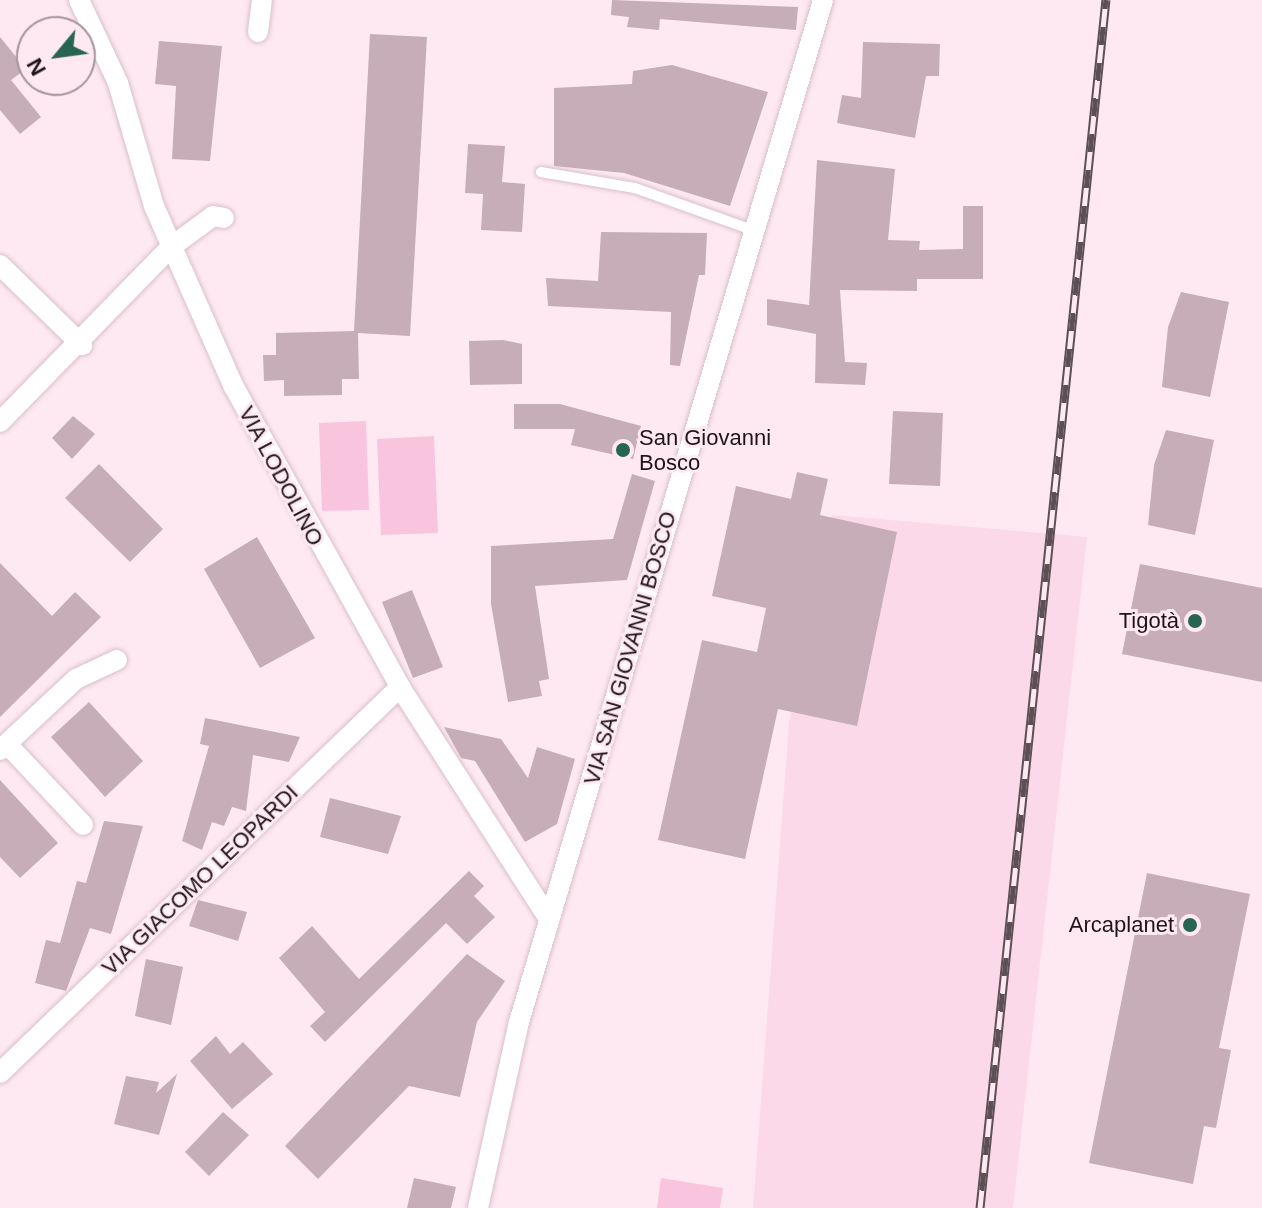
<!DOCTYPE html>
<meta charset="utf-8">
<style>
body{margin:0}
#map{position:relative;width:1262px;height:1208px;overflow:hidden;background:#fee9f2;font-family:Arial,sans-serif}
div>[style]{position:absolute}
.built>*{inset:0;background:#fbd9e8}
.green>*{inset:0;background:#f9c4dd}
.building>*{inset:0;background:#c6adb8}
.roads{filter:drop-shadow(0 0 2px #d9bfcb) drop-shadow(0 0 2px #d9bfcb)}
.lane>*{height:10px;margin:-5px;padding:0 5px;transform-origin:5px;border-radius:5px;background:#fff}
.street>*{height:20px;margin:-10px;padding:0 10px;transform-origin:10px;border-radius:10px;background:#fff}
.rail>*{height:9px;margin-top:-4.5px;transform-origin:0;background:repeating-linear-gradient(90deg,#fee9f2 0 18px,#5c5055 0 36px);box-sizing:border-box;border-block:2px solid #5c5055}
.dots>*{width:22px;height:22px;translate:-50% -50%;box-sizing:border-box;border:4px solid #fee9f2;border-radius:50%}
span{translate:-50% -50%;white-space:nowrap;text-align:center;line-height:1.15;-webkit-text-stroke:6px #fee9f2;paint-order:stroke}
.poi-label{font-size:22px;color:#1e1519}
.left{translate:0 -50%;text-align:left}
.right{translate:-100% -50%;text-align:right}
.street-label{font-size:22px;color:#1e1519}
.north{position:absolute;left:16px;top:16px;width:80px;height:80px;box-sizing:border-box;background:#fee9f2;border:2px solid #a4949b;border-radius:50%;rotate:241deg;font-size:22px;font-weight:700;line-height:32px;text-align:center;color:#1e1519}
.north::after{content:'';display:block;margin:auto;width:28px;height:36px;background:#276551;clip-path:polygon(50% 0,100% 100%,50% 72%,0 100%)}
</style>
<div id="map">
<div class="built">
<i style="clip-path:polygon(832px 515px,1087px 537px,1013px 1208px,753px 1208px,789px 723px)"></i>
</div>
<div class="green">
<i style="clip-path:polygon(366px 421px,369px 510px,322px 511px,319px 423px)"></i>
<i style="clip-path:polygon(434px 436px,438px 533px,381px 535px,377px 439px)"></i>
<i style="clip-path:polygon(661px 1178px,723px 1188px,720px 1208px,657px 1208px)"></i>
</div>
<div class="building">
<i style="clip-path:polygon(612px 0,798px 7px,796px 30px,660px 19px,659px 30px,627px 27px,629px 17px,611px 15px)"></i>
<i style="clip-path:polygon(370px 34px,427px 37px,410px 336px,358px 333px,359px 379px,342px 379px,342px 395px,284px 396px,284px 380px,264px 381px,263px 355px,276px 355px,276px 333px,354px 331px)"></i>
<i style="clip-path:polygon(0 37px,26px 69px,11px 80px,41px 117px,20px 134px,0 110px)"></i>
<i style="clip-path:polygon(159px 41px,222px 46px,210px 161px,172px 159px,176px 86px,155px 84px)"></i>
<i style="clip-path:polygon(863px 42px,940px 44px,939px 76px,926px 76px,915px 138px,837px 123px,842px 95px,861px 98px)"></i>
<i style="clip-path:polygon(672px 65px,768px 92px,730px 206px,624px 173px,554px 166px,554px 88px,632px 84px,633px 71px)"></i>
<i style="clip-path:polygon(468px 144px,505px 146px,502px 182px,525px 184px,522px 232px,481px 230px,483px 194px,465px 193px)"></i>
<i style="clip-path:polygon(817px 160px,895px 169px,888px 240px,920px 241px,919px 250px,963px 249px,963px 206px,983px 206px,983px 279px,917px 279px,917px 291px,840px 290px,845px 362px,867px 363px,865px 385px,815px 383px,816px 334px,767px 325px,767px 299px,809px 305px)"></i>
<i style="clip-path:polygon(601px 232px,707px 233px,705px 275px,699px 275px,680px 366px,670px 365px,671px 312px,548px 306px,546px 278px,598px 281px)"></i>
<i style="clip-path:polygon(1181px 292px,1229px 302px,1210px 397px,1162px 387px,1168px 327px)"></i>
<i style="clip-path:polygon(503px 340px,522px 344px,522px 384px,470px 385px,469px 341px)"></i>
<i style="clip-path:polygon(514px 404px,560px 404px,641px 426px,633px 459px,571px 445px,575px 429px,514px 429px)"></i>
<i style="clip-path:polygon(893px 411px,943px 413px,940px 486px,889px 484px)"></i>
<i style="clip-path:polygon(73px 416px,95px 434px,72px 459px,52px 438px)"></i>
<i style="clip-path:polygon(1166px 430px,1214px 440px,1195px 535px,1148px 525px,1154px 465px)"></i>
<i style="clip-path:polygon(99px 464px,163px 529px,130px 562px,65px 498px)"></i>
<i style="clip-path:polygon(797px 472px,828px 479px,820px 515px,897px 532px,857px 726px,778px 709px,745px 859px,658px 840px,702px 640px,757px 652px,766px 608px,712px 596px,736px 486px,791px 499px)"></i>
<i style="clip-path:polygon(632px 474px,655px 481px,627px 580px,535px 586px,549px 679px,539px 681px,542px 696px,508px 702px,491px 604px,491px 546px,613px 539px)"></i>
<i style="clip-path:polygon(257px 537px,315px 638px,260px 668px,204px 569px)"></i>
<i style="clip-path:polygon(0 563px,52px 616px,75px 592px,101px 617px,0 717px)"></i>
<i style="clip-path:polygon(1140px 564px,1262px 588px,1262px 682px,1122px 654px)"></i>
<i style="clip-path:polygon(412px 590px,443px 667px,413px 678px,382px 602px)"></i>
<i style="clip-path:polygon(89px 702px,143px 761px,105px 797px,51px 737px)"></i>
<i style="clip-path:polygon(205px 718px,300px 737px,289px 762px,253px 755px,246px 811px,232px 807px,224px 826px,212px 822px,202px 850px,182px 841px,209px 746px,200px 744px)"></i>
<i style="clip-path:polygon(444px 727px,501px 739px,528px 778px,537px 747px,575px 759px,557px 824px,525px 842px,475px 761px,461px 758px)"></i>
<i style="clip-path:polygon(0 780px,58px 843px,20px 878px,0 857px)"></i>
<i style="clip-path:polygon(330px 798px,401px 816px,388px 854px,320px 837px)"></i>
<i style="clip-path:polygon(104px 821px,143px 826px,111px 934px,90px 928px,66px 991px,35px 983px,46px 940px,60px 943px,77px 881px,86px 883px)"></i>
<i style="clip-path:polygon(469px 871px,484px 886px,474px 896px,495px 917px,467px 944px,446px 923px,325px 1042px,310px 1026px,325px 1012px,279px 958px,312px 926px,359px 979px)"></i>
<i style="clip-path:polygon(1147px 873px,1250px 894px,1219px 1048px,1231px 1050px,1216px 1128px,1204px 1126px,1193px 1184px,1089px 1163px)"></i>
<i style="clip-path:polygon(198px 900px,247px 912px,238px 941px,189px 926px)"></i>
<i style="clip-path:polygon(467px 954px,505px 981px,477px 1022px,460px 1097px,409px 1086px,318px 1179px,285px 1146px)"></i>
<i style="clip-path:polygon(146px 959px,183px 967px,171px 1025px,135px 1016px)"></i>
<i style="clip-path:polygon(216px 1036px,230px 1054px,243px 1042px,273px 1074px,232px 1109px,190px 1061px)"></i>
<i style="clip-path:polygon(177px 1074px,159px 1135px,114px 1124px,126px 1076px,159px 1082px,156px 1093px)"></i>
<i style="clip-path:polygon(223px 1112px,249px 1135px,209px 1176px,185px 1152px)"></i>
<i style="clip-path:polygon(414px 1178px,456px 1187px,451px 1208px,407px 1208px)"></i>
</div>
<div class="roads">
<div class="lane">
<i style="left:541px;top:172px;width:95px;rotate:9.7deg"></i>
<i style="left:635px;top:188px;width:124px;rotate:19.7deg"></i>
</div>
<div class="street">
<i style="left:79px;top:0;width:92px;rotate:64.8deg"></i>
<i style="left:118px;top:83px;width:128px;rotate:73.7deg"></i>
<i style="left:154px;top:206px;width:198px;rotate:66.2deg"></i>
<i style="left:234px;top:387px;width:343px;rotate:61deg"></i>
<i style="left:400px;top:687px;width:276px;rotate:57.3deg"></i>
<i style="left:258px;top:32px;width:32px;rotate:-83deg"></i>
<i style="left:0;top:265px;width:115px;rotate:44.3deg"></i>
<i style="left:0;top:422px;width:245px;rotate:-45.7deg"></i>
<i style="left:171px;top:247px;width:52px;rotate:-36.4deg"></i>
<i style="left:213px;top:216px;width:11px;rotate:10deg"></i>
<i style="left:7px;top:744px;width:111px;rotate:46.8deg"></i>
<i style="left:0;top:750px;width:104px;rotate:-43.1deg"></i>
<i style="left:76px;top:679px;width:45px;rotate:-24.9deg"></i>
<i style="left:0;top:1073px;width:556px;rotate:-43.98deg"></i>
<i style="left:478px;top:1208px;width:190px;rotate:-77.6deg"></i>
<i style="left:519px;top:1022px;width:1066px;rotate:-73.43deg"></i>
</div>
</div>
<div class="rail">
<i style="left:980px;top:1208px;width:1215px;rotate:-84.05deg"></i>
</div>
<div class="dots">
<i style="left:623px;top:450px;background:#276551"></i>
<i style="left:1195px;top:621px;background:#276551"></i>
<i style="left:1190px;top:925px;background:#276551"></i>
</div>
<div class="poi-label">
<span class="left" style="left:639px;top:450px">San Giovanni<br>Bosco</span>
<span class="right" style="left:1179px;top:621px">Tigotà</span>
<span class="right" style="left:1174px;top:925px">Arcaplanet</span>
</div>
<div class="street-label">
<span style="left:281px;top:476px;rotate:62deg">VIA LODOLINO</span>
<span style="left:630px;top:648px;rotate:-74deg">VIA SAN GIOVANNI BOSCO</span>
<span style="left:200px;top:880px;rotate:-44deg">VIA GIACOMO LEOPARDI</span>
</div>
<div class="north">N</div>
</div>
